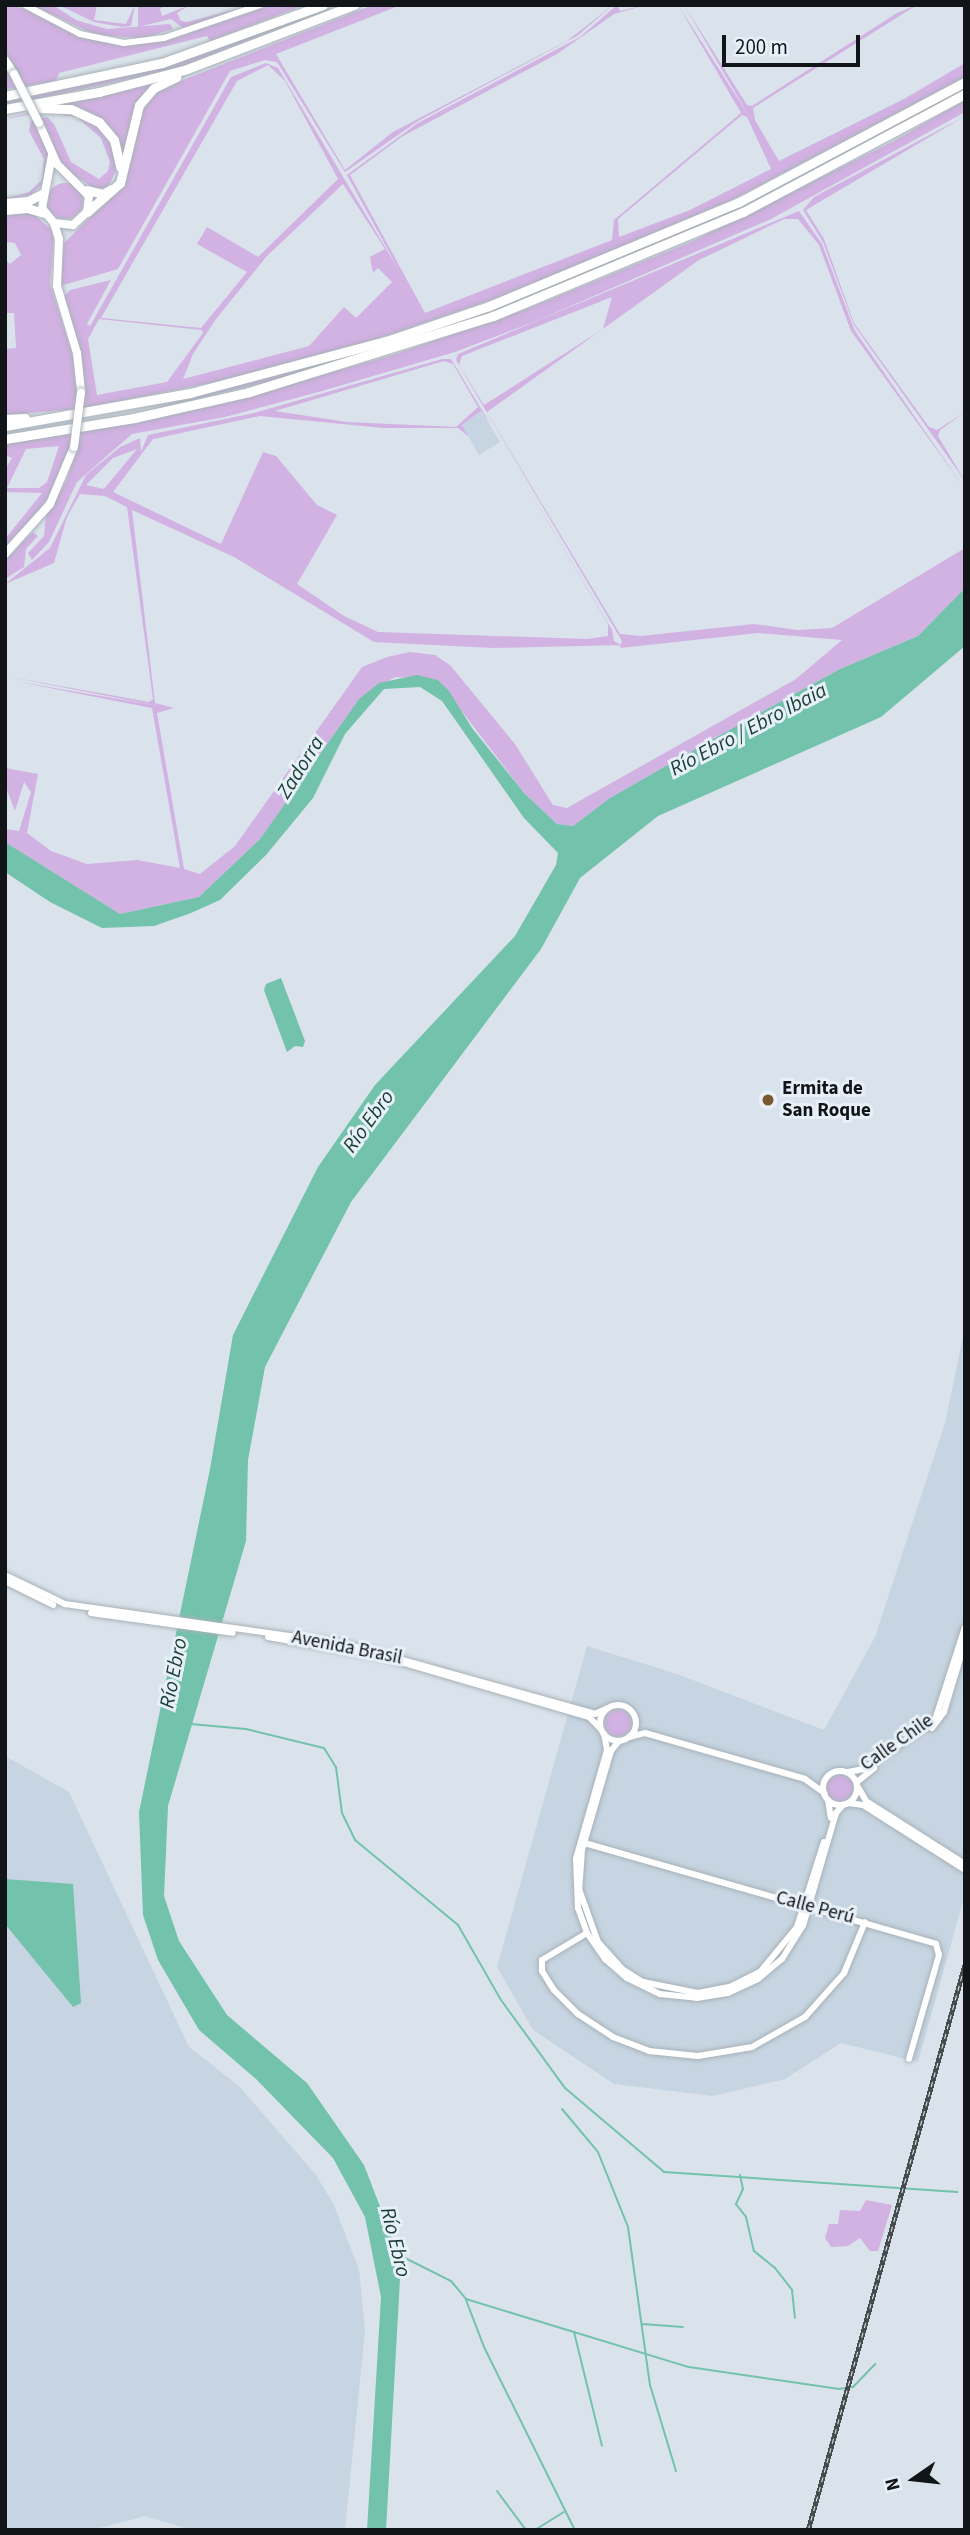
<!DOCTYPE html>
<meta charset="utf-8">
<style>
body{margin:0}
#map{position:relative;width:970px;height:2535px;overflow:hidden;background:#dae3eb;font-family:"Source Sans 3",sans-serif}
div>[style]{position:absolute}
.built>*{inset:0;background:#c6d5e1}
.green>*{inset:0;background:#d2b1e3}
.round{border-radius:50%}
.water>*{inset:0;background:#73c2ac}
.stream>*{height:2px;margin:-1px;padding:0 1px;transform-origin:1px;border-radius:1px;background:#73c2ac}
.roads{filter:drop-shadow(0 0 2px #a8b1b8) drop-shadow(0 0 2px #a8b1b8)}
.minor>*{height:6px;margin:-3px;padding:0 3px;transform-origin:3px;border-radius:3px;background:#fff}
.minor>.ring{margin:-3px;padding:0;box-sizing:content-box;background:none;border:6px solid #fff;border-radius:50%}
.major>*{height:8px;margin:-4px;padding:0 4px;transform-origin:4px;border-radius:4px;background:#fff}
.highway>*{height:9px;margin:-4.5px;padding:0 4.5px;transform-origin:4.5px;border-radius:4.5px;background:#fff}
.rail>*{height:4.5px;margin-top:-2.25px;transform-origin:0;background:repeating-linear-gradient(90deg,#e7f0f8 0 5px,#464b4e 0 10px);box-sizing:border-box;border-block:2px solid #464b4e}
.bridges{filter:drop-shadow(0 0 2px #a8b1b8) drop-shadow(0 0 2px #a8b1b8)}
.major-bridge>*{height:8px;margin:-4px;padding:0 4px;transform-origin:4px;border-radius:4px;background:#fff}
.dots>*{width:19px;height:19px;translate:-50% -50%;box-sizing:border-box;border:4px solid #e7f0f8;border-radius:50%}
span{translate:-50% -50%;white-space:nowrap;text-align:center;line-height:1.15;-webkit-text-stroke:6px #e7f0f8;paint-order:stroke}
.poi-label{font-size:19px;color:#121517;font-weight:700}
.left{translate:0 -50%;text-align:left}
.street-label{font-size:19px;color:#121517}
.water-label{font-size:21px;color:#193e34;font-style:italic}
.frame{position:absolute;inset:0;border:7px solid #121517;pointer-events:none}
.north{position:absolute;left:879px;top:2444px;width:70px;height:70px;-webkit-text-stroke:5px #e7f0f8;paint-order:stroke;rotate:256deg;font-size:19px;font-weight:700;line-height:28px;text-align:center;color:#121517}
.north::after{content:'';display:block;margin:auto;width:24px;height:32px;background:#121517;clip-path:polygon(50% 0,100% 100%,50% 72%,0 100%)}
.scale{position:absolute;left:722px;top:35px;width:138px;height:32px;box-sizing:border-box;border:4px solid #121517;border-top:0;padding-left:9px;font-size:21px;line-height:24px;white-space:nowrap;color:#121517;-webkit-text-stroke:5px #e7f0f8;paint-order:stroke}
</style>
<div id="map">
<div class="built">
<i style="clip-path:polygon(481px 411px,500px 442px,479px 455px,462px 425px)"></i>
<i style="clip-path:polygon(965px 1327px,965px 1894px,918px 2062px,841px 2043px,785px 2079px,713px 2096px,614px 2084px,533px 2030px,497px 1967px,587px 1646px,677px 1674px,824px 1730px,875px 1637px,945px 1423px)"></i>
<i style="clip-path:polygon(5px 1756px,69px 1792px,189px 2047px,239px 2086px,316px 2175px,333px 2203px,359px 2269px,365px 2332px,345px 2530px,191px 2530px,145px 2516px,92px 2530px,5px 2530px)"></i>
</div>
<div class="green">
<i style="clip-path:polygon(5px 5px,22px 8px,79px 37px,121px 46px,169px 40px,272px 5px,304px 5px,210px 41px,207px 36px,59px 73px,56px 81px,5px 89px,5px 67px,18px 74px,5px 54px)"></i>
<i style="clip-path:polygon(32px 5px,53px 5px,76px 20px,107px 29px,170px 24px,173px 29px,143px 38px,96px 35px)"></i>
<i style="clip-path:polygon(59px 5px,97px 5px,94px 20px,126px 24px,135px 5px,131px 26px,122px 27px,94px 22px)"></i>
<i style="clip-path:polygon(138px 5px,165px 5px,160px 9px,162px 16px,190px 5px,177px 13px,181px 21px,187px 22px,253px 5px,183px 28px,171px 19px,138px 27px)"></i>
<i style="clip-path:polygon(373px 5px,401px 5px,276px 54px,345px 170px,393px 132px,567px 41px,613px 5px,577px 36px,418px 121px,345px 172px,277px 62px,265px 60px,230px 71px,118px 269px,60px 286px,64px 243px,121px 187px,143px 105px,158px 90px)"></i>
<i style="clip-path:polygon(evenodd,617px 5px,620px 11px,646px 5px,614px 14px,557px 54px,403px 136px,350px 175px,425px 313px,612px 240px,614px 220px,741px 113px,678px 5px,749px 116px,684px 5px,747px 105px,752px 106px,897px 13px,917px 5px,753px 108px,755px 120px,779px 161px,904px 99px,965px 63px,965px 77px,734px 199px,509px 294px,386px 336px,231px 379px,78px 409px,5px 415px,5px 349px,16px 348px,14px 313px,5px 313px,5px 260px,10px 264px,21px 255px,15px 243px,6px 242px,5px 213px,30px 211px,54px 232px,50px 284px,85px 394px,81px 357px,64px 296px,70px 290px,111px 280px,87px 324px,90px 326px,231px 77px,266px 63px,278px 68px,400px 272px,347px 175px,418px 123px,580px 37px,617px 5px,268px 65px,285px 81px,338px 179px,258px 257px,207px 227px,197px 244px,247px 272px,201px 328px,101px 318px,237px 81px,268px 65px,617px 5px,742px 115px,747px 117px,771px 169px,690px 210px,619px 237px,618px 219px,742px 115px,617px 5px,343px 184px,385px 249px,370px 257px,373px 273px,378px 268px,392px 282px,356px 318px,344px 307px,309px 346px,183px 379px,193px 354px,216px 319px,266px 257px,343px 184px,617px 5px,99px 319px,202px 330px,203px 333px,167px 382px,97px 395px,88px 339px,99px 319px)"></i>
<i style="clip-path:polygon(309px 16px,178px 68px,5px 106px,5px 100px,174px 63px)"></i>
<i style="clip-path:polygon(159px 82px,134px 109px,123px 156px,112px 133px,60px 104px)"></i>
<i style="clip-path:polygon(965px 85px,965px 91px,719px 220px,525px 301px,318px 370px,147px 410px,369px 349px,573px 277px,806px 172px)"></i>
<i style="clip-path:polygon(evenodd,965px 100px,965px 112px,771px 219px,534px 322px,455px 352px,322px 391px,225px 417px,132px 434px,77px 482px,49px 542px,32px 560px,28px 553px,44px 536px,46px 515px,67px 480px,77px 448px,43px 505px,5px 547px,5px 539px,42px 493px,5px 492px,5px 469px,12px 458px,5px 455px,5px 444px,210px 407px,393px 355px,527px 309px,691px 242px,894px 141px,965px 100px,59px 446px,47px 482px,39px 488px,7px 488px,26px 449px,59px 446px)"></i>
<i style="clip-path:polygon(42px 110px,74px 113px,101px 130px,113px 145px,117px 168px,108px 187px,95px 189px,71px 173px,58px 159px,43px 123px,49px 159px,46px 180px,31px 195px,5px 199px,29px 192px,42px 180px,44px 159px,29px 131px,31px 121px,47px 117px,54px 124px,71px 162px,99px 179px,108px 171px,110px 162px,101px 138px,77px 117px,44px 112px,5px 119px)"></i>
<i style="clip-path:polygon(965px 116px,806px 210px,824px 239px,854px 323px,929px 427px,937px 430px,965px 412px,940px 430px,938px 436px,965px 481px,854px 325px,823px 242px,803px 210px,814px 197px)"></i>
<i class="round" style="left:47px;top:183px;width:36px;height:36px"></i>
<i style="clip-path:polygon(evenodd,799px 211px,822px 244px,855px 331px,965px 489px,851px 331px,819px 245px,798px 219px,784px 219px,699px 260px,487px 412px,620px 634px,641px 636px,754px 624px,797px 630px,832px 628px,965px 548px,965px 588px,918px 636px,840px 669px,715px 738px,610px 798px,573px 826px,557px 824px,525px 794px,438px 680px,395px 677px,359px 699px,260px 839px,199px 897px,120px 914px,5px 842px,5px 829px,19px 831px,31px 792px,24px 782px,15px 811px,5px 785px,5px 768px,38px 774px,27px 833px,51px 851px,87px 864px,137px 860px,180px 868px,152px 708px,14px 681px,159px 706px,5px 676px,149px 702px,153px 699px,127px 507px,105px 496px,80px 494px,67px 517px,54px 563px,5px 584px,50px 548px,86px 475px,120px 447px,140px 438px,141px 452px,148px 435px,254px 413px,442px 359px,451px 359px,492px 427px,481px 411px,462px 425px,469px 437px,458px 428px,383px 428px,260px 416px,153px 439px,113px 492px,221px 544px,263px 452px,276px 456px,317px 505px,337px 515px,297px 584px,344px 616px,378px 632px,587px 639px,608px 636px,608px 624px,495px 432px,612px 630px,614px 641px,621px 645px,494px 648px,374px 642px,234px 557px,132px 510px,155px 703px,174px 708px,157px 713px,184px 869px,200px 874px,235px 846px,362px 667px,387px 657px,410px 652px,435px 655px,450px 665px,515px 744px,553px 805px,567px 808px,796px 679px,842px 640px,758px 633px,620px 648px,622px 641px,456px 360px,458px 354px,799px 211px,612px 297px,603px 329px,484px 405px,459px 365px,462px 356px,612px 297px,799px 211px,444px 361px,453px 364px,478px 407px,456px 427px,347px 422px,275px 411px,444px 361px,799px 211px,137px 449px,104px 489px,86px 485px,113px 458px,137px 449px)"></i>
<i style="clip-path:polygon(33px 532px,38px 536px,26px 549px,24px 567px,5px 579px,5px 560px)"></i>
<i class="round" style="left:605px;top:1710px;width:26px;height:26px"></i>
<i class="round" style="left:827px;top:1775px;width:26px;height:26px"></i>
<i style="clip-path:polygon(866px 2200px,892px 2205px,878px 2251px,870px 2251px,860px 2238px,848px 2246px,831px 2247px,825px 2238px,829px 2224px,838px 2224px,840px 2210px,860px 2211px)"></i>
</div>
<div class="water">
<i style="clip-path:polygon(965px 588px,965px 646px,881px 717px,658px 816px,580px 878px,541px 949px,351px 1202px,265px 1367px,248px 1460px,246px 1541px,168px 1806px,164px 1896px,179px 1941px,227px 2015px,307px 2083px,364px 2165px,401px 2261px,386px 2530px,367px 2530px,381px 2297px,365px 2217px,333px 2158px,256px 2079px,199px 2030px,158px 1960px,143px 1915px,139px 1812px,210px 1469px,233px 1335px,318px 1167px,375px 1085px,515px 936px,556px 865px,558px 853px,524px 818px,442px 701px,420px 687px,384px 689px,345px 734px,313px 798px,266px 855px,220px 900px,191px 913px,154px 926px,102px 928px,50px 902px,5px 872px,5px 842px,120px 914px,199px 897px,260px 839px,359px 699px,379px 683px,417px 675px,438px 680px,449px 691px,472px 728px,525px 794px,557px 824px,573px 826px,610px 798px,715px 738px,840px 669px,918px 636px)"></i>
<i style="clip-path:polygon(281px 978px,305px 1041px,303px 1047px,295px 1046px,287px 1052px,264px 990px,266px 984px)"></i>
<i style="clip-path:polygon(5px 1879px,73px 1884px,81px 2003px,73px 2007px,5px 1924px)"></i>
</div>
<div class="stream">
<i style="left:191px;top:1724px;width:55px;rotate:5.2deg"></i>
<i style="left:246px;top:1729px;width:80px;rotate:13.7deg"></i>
<i style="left:324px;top:1748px;width:22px;rotate:58deg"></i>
<i style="left:336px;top:1767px;width:46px;rotate:82.6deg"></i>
<i style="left:342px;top:1813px;width:30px;rotate:64deg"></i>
<i style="left:355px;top:1840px;width:134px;rotate:39.5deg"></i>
<i style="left:458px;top:1925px;width:86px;rotate:60.2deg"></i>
<i style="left:501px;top:2000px;width:109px;rotate:54deg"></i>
<i style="left:565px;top:2088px;width:130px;rotate:40.3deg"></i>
<i style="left:664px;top:2172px;width:294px;rotate:3.9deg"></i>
<i style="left:562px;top:2109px;width:56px;rotate:50.1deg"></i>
<i style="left:598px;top:2152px;width:81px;rotate:68.2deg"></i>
<i style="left:628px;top:2227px;width:160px;rotate:82.1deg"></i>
<i style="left:650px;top:2385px;width:90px;rotate:73.2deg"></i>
<i style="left:740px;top:2175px;width:14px;rotate:78deg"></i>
<i style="left:743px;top:2189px;width:17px;rotate:115deg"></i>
<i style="left:736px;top:2204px;width:16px;rotate:52deg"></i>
<i style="left:746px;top:2217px;width:35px;rotate:77deg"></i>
<i style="left:754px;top:2251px;width:27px;rotate:39deg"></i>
<i style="left:775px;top:2268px;width:28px;rotate:52deg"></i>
<i style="left:792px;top:2290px;width:28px;rotate:84deg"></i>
<i style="left:397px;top:2254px;width:60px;rotate:26.6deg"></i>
<i style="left:451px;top:2281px;width:23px;rotate:50deg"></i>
<i style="left:466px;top:2299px;width:233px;rotate:17deg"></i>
<i style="left:689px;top:2367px;width:152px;rotate:8.3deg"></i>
<i style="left:839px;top:2389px;width:14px;rotate:-8deg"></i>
<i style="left:853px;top:2387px;width:32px;rotate:-46deg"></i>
<i style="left:466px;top:2300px;width:50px;rotate:69deg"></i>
<i style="left:484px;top:2347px;width:204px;rotate:63.6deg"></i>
<i style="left:642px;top:2324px;width:41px;rotate:4.2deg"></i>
<i style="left:574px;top:2332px;width:117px;rotate:76.2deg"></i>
<i style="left:497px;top:2491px;width:49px;rotate:53.4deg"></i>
<i style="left:535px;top:2530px;width:34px;rotate:-32deg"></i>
</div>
<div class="roads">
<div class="minor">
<i style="left:25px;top:5px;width:62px;rotate:27.8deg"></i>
<i style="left:80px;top:34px;width:45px;rotate:11.6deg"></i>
<i style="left:124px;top:43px;width:40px;rotate:-7.1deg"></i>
<i style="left:164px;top:38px;width:102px;rotate:-19deg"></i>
<i style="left:5px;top:1575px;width:67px;rotate:25.8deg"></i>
<i style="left:65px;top:1604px;width:283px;rotate:8.1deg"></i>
<i style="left:345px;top:1644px;width:260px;rotate:15.6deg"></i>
<i style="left:595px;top:1714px;width:14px;rotate:-25deg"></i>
<i style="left:5px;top:1581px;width:54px;rotate:26.6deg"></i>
<i style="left:91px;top:1613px;width:143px;rotate:8deg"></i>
<i style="left:268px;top:1637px;width:118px;rotate:9.8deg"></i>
<i style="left:384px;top:1657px;width:214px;rotate:16.3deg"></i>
<i style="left:589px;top:1717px;width:17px;rotate:45deg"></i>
<i class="ring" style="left:600px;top:1705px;width:30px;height:30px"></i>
<i style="left:932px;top:1728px;width:20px;rotate:-53deg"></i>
<i style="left:944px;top:1712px;width:73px;rotate:-73.3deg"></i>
<i style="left:604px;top:1734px;width:16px;rotate:79deg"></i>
<i style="left:607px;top:1750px;width:113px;rotate:105.9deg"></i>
<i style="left:576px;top:1859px;width:49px;rotate:87.7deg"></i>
<i style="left:578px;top:1908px;width:27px;rotate:70deg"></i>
<i style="left:587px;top:1933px;width:32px;rotate:55deg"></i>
<i style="left:605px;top:1959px;width:29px;rotate:41deg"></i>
<i style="left:627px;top:1978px;width:37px;rotate:26deg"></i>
<i style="left:660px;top:1994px;width:37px;rotate:6deg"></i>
<i style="left:697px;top:1998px;width:31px;rotate:-9deg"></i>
<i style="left:728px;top:1993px;width:33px;rotate:-25deg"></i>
<i style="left:758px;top:1979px;width:31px;rotate:-40deg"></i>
<i style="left:782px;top:1959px;width:39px;rotate:-58deg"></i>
<i style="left:803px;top:1926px;width:118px;rotate:-73.7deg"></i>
<i style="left:836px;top:1813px;width:11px;rotate:-49deg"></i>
<i style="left:629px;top:1737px;width:16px;rotate:-14deg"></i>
<i style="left:645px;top:1733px;width:166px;rotate:16deg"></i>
<i style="left:805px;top:1779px;width:24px;rotate:36deg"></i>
<i style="left:619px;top:1741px;width:13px;rotate:129deg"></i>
<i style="left:611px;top:1751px;width:103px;rotate:106.3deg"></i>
<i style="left:582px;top:1850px;width:39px;rotate:94deg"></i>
<i style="left:579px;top:1889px;width:56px;rotate:70.3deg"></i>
<i style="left:598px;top:1942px;width:36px;rotate:48deg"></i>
<i style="left:622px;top:1969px;width:25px;rotate:32deg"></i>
<i style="left:643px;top:1982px;width:56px;rotate:11.3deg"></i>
<i style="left:698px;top:1993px;width:33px;rotate:-11deg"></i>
<i style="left:730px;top:1987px;width:35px;rotate:-27deg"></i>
<i style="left:761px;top:1971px;width:57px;rotate:-50.7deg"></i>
<i style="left:797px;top:1927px;width:89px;rotate:-72.4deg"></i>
<i class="ring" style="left:823px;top:1771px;width:28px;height:28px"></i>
<i style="left:848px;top:1772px;width:16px;rotate:-11deg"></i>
<i style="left:864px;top:1769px;width:86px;rotate:-34.6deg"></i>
<i style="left:935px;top:1720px;width:98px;rotate:-72.1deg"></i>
<i style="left:857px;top:1782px;width:22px;rotate:-39deg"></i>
<i style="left:858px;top:1787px;width:16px;rotate:60deg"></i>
<i style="left:866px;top:1801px;width:117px;rotate:32.5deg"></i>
<i style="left:828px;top:1800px;width:18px;rotate:81deg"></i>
<i style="left:848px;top:1803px;width:15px;rotate:8deg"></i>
<i style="left:863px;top:1805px;width:121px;rotate:32.5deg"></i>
<i style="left:581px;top:1842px;width:369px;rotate:16deg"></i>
<i style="left:936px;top:1944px;width:11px;rotate:75deg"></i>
<i style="left:939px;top:1955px;width:108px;rotate:106.1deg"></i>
<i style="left:587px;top:1933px;width:52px;rotate:149deg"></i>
<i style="left:542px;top:1960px;width:11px;rotate:90deg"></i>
<i style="left:542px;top:1971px;width:22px;rotate:58deg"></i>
<i style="left:554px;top:1990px;width:34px;rotate:45deg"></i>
<i style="left:578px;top:2014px;width:42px;rotate:33.3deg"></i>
<i style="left:613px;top:2037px;width:39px;rotate:21deg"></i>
<i style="left:649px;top:2051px;width:49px;rotate:5.8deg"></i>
<i style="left:698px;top:2056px;width:55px;rotate:-9.5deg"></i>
<i style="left:752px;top:2047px;width:61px;rotate:-29.5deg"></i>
<i style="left:805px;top:2017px;width:59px;rotate:-48.4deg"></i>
<i style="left:844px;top:1973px;width:55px;rotate:-67.6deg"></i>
</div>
<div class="major">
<i style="left:5px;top:60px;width:17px;rotate:57deg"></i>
<i style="left:39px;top:123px;width:45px;rotate:66.3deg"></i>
<i style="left:57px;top:164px;width:45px;rotate:45deg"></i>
<i style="left:89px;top:196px;width:16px;rotate:97deg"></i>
<i style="left:87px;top:212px;width:19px;rotate:137deg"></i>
<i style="left:73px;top:225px;width:19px;rotate:-174deg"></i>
<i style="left:54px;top:223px;width:19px;rotate:-129deg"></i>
<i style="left:42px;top:208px;width:54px;rotate:-79.3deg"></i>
<i style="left:54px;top:223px;width:17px;rotate:73deg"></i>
<i style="left:59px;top:239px;width:47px;rotate:92.4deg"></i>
<i style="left:57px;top:286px;width:70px;rotate:73.4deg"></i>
<i style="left:77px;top:353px;width:39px;rotate:84deg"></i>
<i style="left:5px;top:554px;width:67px;rotate:-48deg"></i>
<i style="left:50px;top:504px;width:62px;rotate:-67.2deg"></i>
</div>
<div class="highway">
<i style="left:5px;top:96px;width:160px;rotate:-11.9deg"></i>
<i style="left:162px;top:63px;width:171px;rotate:-19.8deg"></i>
<i style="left:38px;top:108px;width:33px;rotate:2deg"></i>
<i style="left:71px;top:109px;width:31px;rotate:25deg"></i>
<i style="left:99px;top:122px;width:23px;rotate:50deg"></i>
<i style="left:114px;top:140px;width:28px;rotate:77deg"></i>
<i style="left:5px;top:109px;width:96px;rotate:-10.3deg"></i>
<i style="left:99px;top:92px;width:91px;rotate:-14.6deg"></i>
<i style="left:187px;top:69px;width:179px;rotate:-21deg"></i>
<i style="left:87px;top:190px;width:16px;rotate:14deg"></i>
<i style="left:103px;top:194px;width:9px;rotate:-32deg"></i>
<i style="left:5px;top:203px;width:23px;rotate:-5deg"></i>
<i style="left:28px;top:201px;width:16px;rotate:-27deg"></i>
<i style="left:5px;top:210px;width:22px;rotate:-5deg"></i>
<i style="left:27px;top:208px;width:18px;rotate:16deg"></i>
<i style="left:87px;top:212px;width:44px;rotate:-41.3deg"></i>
<i style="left:120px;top:183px;width:80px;rotate:-76.3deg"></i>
<i style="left:139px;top:105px;width:23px;rotate:-49deg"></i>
<i style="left:154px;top:88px;width:25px;rotate:-26deg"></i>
<i style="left:5px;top:419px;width:20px;rotate:-3deg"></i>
<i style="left:5px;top:426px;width:188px;rotate:-10.1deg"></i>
<i style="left:190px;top:393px;width:203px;rotate:-14.9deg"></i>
<i style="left:386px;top:341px;width:109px;rotate:-18.8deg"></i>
<i style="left:489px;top:306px;width:271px;rotate:-22.6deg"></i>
<i style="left:739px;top:202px;width:256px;rotate:-28deg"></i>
<i style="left:5px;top:439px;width:131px;rotate:-9.2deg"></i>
<i style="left:134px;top:418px;width:118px;rotate:-12.7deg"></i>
<i style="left:249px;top:392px;width:256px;rotate:-17.3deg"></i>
<i style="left:493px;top:316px;width:271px;rotate:-22.6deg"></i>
<i style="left:743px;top:212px;width:251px;rotate:-28deg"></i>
</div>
</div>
<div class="rail">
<i style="left:808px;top:2530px;width:587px;rotate:-74.5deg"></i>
</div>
<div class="bridges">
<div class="major-bridge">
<i style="left:14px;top:74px;width:55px;rotate:63deg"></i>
<i style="left:74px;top:447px;width:55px;rotate:-82.7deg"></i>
</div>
</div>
<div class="dots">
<i style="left:768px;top:1100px;background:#7a582f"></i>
</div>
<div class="poi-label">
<span class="left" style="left:782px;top:1100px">Ermita de<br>San Roque</span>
</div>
<div class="street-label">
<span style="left:347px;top:1648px;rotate:11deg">Avenida Brasil</span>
<span style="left:897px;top:1743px;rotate:-35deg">Calle Chile</span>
<span style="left:815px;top:1908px;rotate:15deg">Calle Perú</span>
</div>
<div class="water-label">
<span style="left:748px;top:729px;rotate:-28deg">Río Ebro / Ebro Ibaia</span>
<span style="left:300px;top:767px;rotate:-58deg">Zadorra</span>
<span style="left:368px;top:1121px;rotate:-54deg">Río Ebro</span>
<span style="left:173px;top:1673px;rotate:-79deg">Río Ebro</span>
<span style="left:396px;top:2242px;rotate:76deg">Río Ebro</span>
</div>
<div class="frame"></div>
<div class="north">N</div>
<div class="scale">200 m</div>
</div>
